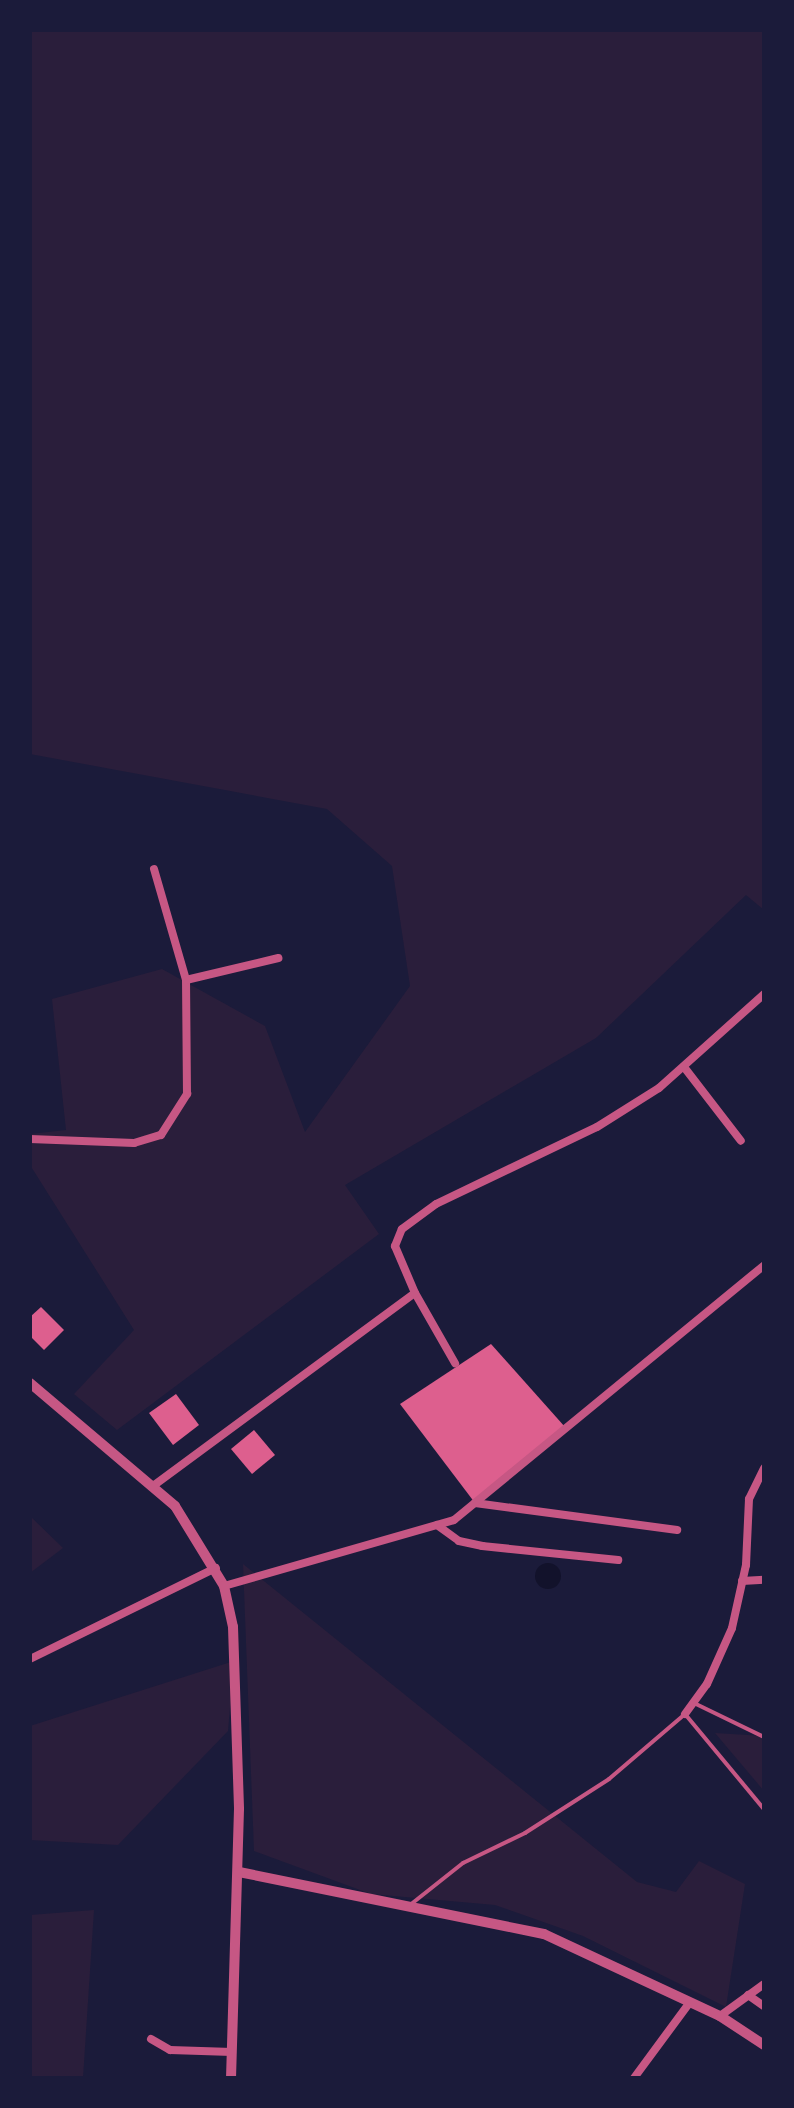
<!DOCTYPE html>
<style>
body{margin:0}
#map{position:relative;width:794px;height:2108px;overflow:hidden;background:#1b1b3a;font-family:Roboto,sans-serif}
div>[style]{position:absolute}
.green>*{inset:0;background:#2a1e3b}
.water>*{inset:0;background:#12122b}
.round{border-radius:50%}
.building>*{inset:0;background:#dd5f8e}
.service>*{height:4px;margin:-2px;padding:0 2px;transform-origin:2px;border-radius:2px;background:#c65784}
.minor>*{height:8px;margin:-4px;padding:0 4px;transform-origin:4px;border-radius:4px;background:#c65784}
.tertiary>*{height:10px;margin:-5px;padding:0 5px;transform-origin:5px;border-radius:5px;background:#c65784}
span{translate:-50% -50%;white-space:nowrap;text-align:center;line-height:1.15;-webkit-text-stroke:8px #1b1b3a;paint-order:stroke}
.frame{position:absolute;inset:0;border:32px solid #1b1b3a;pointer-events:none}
</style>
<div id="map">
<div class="green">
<i style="clip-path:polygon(30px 30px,764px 30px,764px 910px,746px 895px,596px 1038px,345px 1185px,379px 1234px,117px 1430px,74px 1394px,134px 1330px,30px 1165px,30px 1134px,66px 1130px,52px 999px,162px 969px,265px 1026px,305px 1132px,410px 986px,392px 866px,327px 809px,30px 754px)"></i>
<i style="clip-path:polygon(30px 1516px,63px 1548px,30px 1573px)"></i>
<i style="clip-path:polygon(243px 1564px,637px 1882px,676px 1892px,699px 1861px,745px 1884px,726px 2007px,583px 1936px,495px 1905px,371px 1894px,254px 1851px)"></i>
<i style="clip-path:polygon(234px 1661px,228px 1731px,118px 1845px,30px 1840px,30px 1726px)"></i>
<i style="clip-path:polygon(715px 1733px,764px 1736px,764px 1791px)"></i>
<i style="clip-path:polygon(94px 1910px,83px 2078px,30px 2078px,30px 1915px)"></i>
</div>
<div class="water">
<i class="round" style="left:535px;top:1563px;width:26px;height:26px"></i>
</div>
<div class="building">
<i style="clip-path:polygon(41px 1307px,64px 1330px,44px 1350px,30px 1336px,30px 1317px)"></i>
<i style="clip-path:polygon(491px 1344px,565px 1427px,475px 1503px,400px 1404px)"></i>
<i style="clip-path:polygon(176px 1394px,199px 1425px,173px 1445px,149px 1413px)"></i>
<i style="clip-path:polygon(254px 1430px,275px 1455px,252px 1474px,231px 1449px)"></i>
</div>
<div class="service">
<i style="left:696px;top:1704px;width:76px;rotate:25.9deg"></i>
<i style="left:410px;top:1905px;width:68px;rotate:-38.4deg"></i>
<i style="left:463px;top:1863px;width:69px;rotate:-25.8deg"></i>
<i style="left:525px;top:1833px;width:100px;rotate:-32.7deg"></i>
<i style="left:609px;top:1779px;width:100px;rotate:-40.5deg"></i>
<i style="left:685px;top:1714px;width:124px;rotate:50.3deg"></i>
</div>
<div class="minor">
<i style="left:154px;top:869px;width:116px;rotate:73.9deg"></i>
<i style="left:684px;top:1067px;width:93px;rotate:52.4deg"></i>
<i style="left:30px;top:1139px;width:104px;rotate:2.2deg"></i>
<i style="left:134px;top:1143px;width:28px;rotate:-17deg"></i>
<i style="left:161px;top:1135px;width:49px;rotate:-57.6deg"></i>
<i style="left:187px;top:1094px;width:114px;rotate:-90.5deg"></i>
<i style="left:186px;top:980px;width:95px;rotate:-13.4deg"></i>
<i style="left:415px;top:1293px;width:81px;rotate:60.3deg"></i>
<i style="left:153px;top:1486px;width:325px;rotate:-36.4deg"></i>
<i style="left:415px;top:1293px;width:51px;rotate:-113.1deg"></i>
<i style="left:395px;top:1246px;width:18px;rotate:-68deg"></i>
<i style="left:402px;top:1229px;width:42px;rotate:-36.3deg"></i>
<i style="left:436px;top:1204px;width:178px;rotate:-25.6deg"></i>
<i style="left:597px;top:1127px;width:73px;rotate:-32.2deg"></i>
<i style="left:659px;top:1088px;width:141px;rotate:-41.8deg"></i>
<i style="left:475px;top:1503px;width:204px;rotate:7.6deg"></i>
<i style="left:437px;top:1525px;width:27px;rotate:36deg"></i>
<i style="left:459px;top:1541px;width:24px;rotate:12deg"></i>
<i style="left:482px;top:1546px;width:137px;rotate:5.9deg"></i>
<i style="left:742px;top:1581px;width:22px;rotate:-3deg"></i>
<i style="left:224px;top:1586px;width:239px;rotate:-16deg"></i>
<i style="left:454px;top:1520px;width:401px;rotate:-39.4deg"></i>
<i style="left:30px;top:1659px;width:207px;rotate:-26.1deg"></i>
<i style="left:685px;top:1714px;width:37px;rotate:-54deg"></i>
<i style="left:707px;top:1684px;width:61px;rotate:-65.9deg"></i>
<i style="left:732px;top:1628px;width:65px;rotate:-77.5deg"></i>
<i style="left:746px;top:1565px;width:66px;rotate:-87.4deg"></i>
<i style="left:749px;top:1499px;width:34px;rotate:-64deg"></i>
<i style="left:748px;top:1995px;width:19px;rotate:35deg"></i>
<i style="left:720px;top:2016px;width:54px;rotate:-36deg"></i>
<i style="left:151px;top:2039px;width:22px;rotate:30deg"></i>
<i style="left:170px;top:2050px;width:62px;rotate:1.8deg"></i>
<i style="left:634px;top:2078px;width:94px;rotate:-53.6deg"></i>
</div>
<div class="tertiary">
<i style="left:30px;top:1383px;width:190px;rotate:40.3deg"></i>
<i style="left:175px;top:1506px;width:94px;rotate:58.5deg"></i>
<i style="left:224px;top:1586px;width:42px;rotate:77.6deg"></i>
<i style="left:233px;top:1627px;width:182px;rotate:88.1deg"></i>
<i style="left:239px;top:1809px;width:269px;rotate:91.7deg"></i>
<i style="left:239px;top:1872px;width:311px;rotate:11.5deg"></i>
<i style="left:544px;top:1934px;width:194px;rotate:25deg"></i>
<i style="left:720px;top:2016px;width:53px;rotate:33.4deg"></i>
</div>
<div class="frame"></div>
</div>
